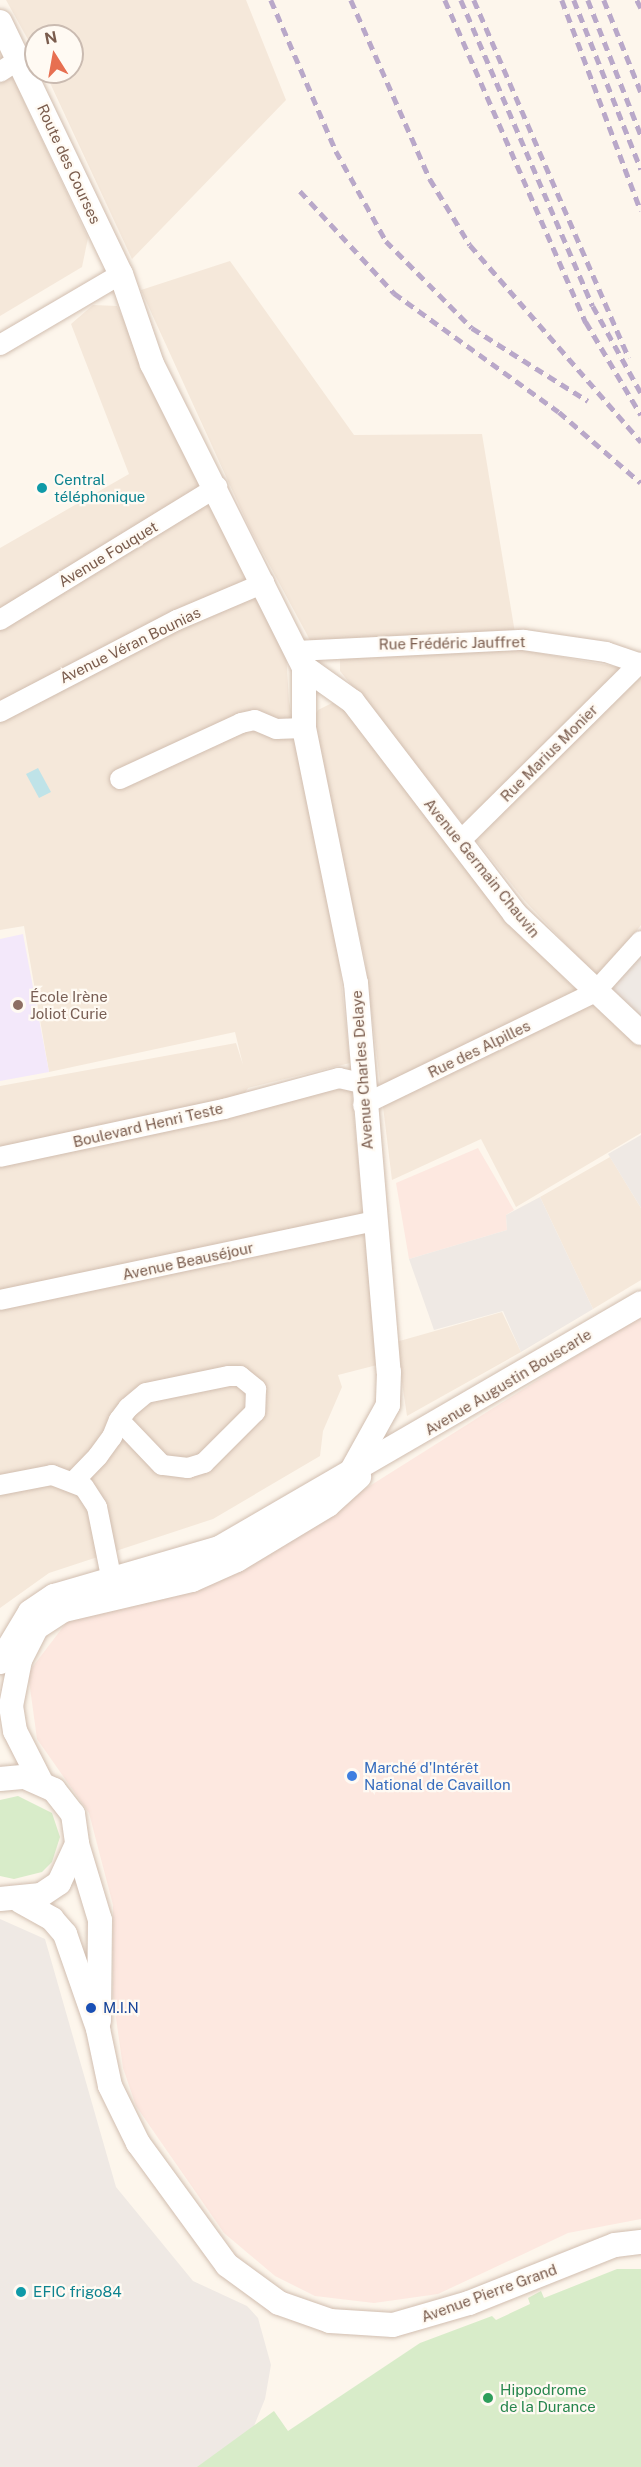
<!DOCTYPE html>
<meta charset="utf-8">
<style>
body{margin:0}
#map{position:relative;width:641px;height:2467px;overflow:hidden;background:#fdf6ec;font-family:"Public Sans",sans-serif}
div>[style]{position:absolute}
.residential>*{inset:0;background:#f5e8da}
.commercial>*{inset:0;background:#fde8e0}
.industrial>*{inset:0;background:#efe9e4}
.education>*{inset:0;background:#f3e8fa}
.green>*{inset:0;background:#d8ecc9}
.water>*{inset:0;background:#bfe3e8}
.roads{filter:drop-shadow(0 0 2px #d1beb0) drop-shadow(0 0 2px #d1beb0)}
.minor>*{height:20px;margin:-10px;padding:0 10px;transform-origin:10px;border-radius:10px;background:#fff}
.tertiary>*{height:24px;margin:-12px;padding:0 12px;transform-origin:12px;border-radius:12px;background:#fff}
.rail>*{height:4.5px;margin-top:-2.25px;transform-origin:0;background:repeating-linear-gradient(90deg,#b9a8c9 0 9px,transparent 0 15px)}
.dots>*{width:16px;height:16px;translate:-50% -50%;box-sizing:border-box;border:3px solid #fffaf3;border-radius:50%}
span{translate:-50% -50%;white-space:nowrap;text-align:center;line-height:1.15;-webkit-text-stroke:4.5px #fffaf3;paint-order:stroke}
.street-label{font-size:15px;color:#7a5c4d}
.culture-label{font-size:15px;color:#0d838f}
.left{translate:0 -50%;text-align:left}
.education-label{font-size:15px;color:#785e54}
.shop-label{font-size:15px;color:#366cbe}
.transit-label{font-size:15px;color:#164399}
.leisure-label{font-size:15px;color:#27864d}
.north{position:absolute;left:24px;top:24px;width:60px;height:60px;box-sizing:border-box;background:#fffaf3;border:2px solid #cabbb1;border-radius:50%;rotate:349deg;font-size:16px;font-weight:700;line-height:24px;text-align:center;color:#7a5c4d}
.north::after{content:'';display:block;margin:auto;width:21px;height:27px;background:#e76f51;clip-path:polygon(50% 0,100% 100%,50% 72%,0 100%)}
</style>
<div id="map">
<div class="residential">
<i style="clip-path:polygon(6px 0,246px 0,286px 100px,132px 259px,45px 72px,72px 72px,72px 36px,36px 36px,36px 54px)"></i>
<i style="clip-path:polygon(0 50px,88px 238px,82px 267px,0 316px)"></i>
<i style="clip-path:polygon(230px 261px,354px 435px,482px 434px,515px 633px,311px 642px,249px 527px,141px 290px)"></i>
<i style="clip-path:polygon(93px 305px,117px 306px,286px 652px,289px 701px,335px 924px,350px 1063px,248px 1088px,231px 1114px,351px 1086px,377px 1365px,338px 1375px,342px 1387px,323px 1431px,320px 1456px,213px 1519px,49px 1573px,0 1608px,0 1086px,236px 1043px,243px 1065px,235px 1032px,49px 1072px,24px 926px,0 930px,0 548px,129px 474px,71px 324px)"></i>
<i style="clip-path:polygon(516px 649px,641px 671px,641px 925px,600px 980px,525px 901px,340px 671px,340px 651px)"></i>
<i style="clip-path:polygon(336px 701px,354px 712px,485px 890px,568px 982px,641px 1044px,641px 1133px,516px 1207px,481px 1139px,392px 1180px,365px 959px,310px 723px,318px 710px)"></i>
<i style="clip-path:polygon(610px 1157px,641px 1208px,641px 1280px,593px 1309px,540px 1197px)"></i>
<i style="clip-path:polygon(502px 1312px,521px 1352px,407px 1416px,396px 1342px)"></i>
</div>
<div class="commercial">
<i style="clip-path:polygon(478px 1148px,514px 1210px,506px 1215px,507px 1230px,409px 1259px,396px 1183px)"></i>
<i style="clip-path:polygon(641px 1315px,641px 2219px,568px 2233px,438px 2294px,374px 2303px,315px 2296px,275px 2276px,224px 2233px,136px 2106px,123px 2068px,113px 1996px,113px 1905px,89px 1813px,37px 1739px,28px 1673px,69px 1619px,222px 1579px)"></i>
</div>
<div class="industrial">
<i style="clip-path:polygon(641px 951px,641px 1018px,609px 990px)"></i>
<i style="clip-path:polygon(641px 1135px,641px 1208px,608px 1154px)"></i>
<i style="clip-path:polygon(540px 1197px,593px 1309px,521px 1352px,503px 1311px,434px 1330px,409px 1259px,507px 1230px,506px 1215px)"></i>
<i style="clip-path:polygon(0 1919px,45px 1939px,116px 2187px,193px 2281px,247px 2306px,258px 2318px,271px 2365px,265px 2399px,254px 2426px,198px 2467px,0 2467px)"></i>
</div>
<div class="education">
<i style="clip-path:polygon(23px 934px,49px 1072px,0 1081px,0 939px)"></i>
</div>
<div class="green">
<i style="clip-path:polygon(18px 1796px,52px 1813px,60px 1837px,52px 1862px,42px 1872px,14px 1879px,0 1876px,0 1800px)"></i>
<i style="clip-path:polygon(617px 2269px,641px 2269px,641px 2467px,197px 2467px,274px 2411px,288px 2431px,420px 2343px,492px 2316px,496px 2320px,530px 2304px,528px 2298px,541px 2291px,544px 2298px)"></i>
</div>
<div class="water">
<i style="clip-path:polygon(38px 768px,51px 792px,39px 798px,26px 774px)"></i>
</div>
<div class="roads">
<div class="minor">
<i style="left:0;top:72px;width:24px;rotate:-33deg"></i>
<i style="left:0;top:345px;width:140px;rotate:-30.4deg"></i>
<i style="left:0;top:620px;width:255px;rotate:-31.5deg"></i>
<i style="left:296px;top:651px;width:228px;rotate:-2.8deg"></i>
<i style="left:524px;top:640px;width:83px;rotate:8.3deg"></i>
<i style="left:606px;top:652px;width:37px;rotate:19deg"></i>
<i style="left:0;top:712px;width:199px;rotate:-27.5deg"></i>
<i style="left:177px;top:620px;width:95px;rotate:-23deg"></i>
<i style="left:120px;top:779px;width:133px;rotate:-24.8deg"></i>
<i style="left:241px;top:723px;width:14px;rotate:-12deg"></i>
<i style="left:255px;top:720px;width:23px;rotate:23deg"></i>
<i style="left:276px;top:729px;width:28px;rotate:-2deg"></i>
<i style="left:459px;top:842px;width:255px;rotate:-44.7deg"></i>
<i style="left:363px;top:1105px;width:257px;rotate:-25.9deg"></i>
<i style="left:594px;top:993px;width:70px;rotate:-47.9deg"></i>
<i style="left:0;top:1157px;width:229px;rotate:-12.1deg"></i>
<i style="left:224px;top:1109px;width:119px;rotate:-15.1deg"></i>
<i style="left:339px;top:1078px;width:26px;rotate:13deg"></i>
<i style="left:0;top:1300px;width:384px;rotate:-11.9deg"></i>
<i style="left:75px;top:1480px;width:33px;rotate:-46deg"></i>
<i style="left:98px;top:1456px;width:24px;rotate:-54deg"></i>
<i style="left:112px;top:1437px;width:18px;rotate:-68deg"></i>
<i style="left:119px;top:1420px;width:15px;rotate:-53deg"></i>
<i style="left:128px;top:1408px;width:23px;rotate:-40deg"></i>
<i style="left:146px;top:1393px;width:85px;rotate:-11.6deg"></i>
<i style="left:229px;top:1376px;width:11px"></i>
<i style="left:240px;top:1376px;width:21px;rotate:39deg"></i>
<i style="left:256px;top:1389px;width:23px;rotate:92deg"></i>
<i style="left:255px;top:1412px;width:72px;rotate:135deg"></i>
<i style="left:204px;top:1463px;width:17px;rotate:163deg"></i>
<i style="left:188px;top:1468px;width:26px;rotate:-173deg"></i>
<i style="left:162px;top:1465px;width:62px;rotate:-133.7deg"></i>
<i style="left:0;top:1485px;width:53px;rotate:-10.9deg"></i>
<i style="left:52px;top:1475px;width:34px;rotate:21deg"></i>
<i style="left:84px;top:1487px;width:24px;rotate:57deg"></i>
<i style="left:97px;top:1507px;width:81px;rotate:78.6deg"></i>
<i style="left:113px;top:1586px;width:7px;rotate:146deg"></i>
</div>
<div class="tertiary">
<i style="left:0;top:22px;width:280px;rotate:64.4deg"></i>
<i style="left:121px;top:274px;width:95px;rotate:71deg"></i>
<i style="left:152px;top:364px;width:339px;rotate:63.4deg"></i>
<i style="left:304px;top:667px;width:60px;rotate:35.5deg"></i>
<i style="left:353px;top:702px;width:267px;rotate:52.6deg"></i>
<i style="left:515px;top:914px;width:173px;rotate:43.4deg"></i>
<i style="left:304px;top:667px;width:61px;rotate:90deg"></i>
<i style="left:304px;top:728px;width:260px;rotate:78.5deg"></i>
<i style="left:356px;top:983px;width:390px;rotate:85.2deg"></i>
<i style="left:389px;top:1372px;width:33px;rotate:92deg"></i>
<i style="left:388px;top:1405px;width:74px;rotate:119deg"></i>
<i style="left:0;top:1662px;width:58px;rotate:-59deg"></i>
<i style="left:30px;top:1612px;width:29px;rotate:-34deg"></i>
<i style="left:54px;top:1596px;width:172px;rotate:-16.2deg"></i>
<i style="left:219px;top:1548px;width:488px;rotate:-30.1deg"></i>
<i style="left:0;top:1779px;width:25px;rotate:-5deg"></i>
<i style="left:25px;top:1777px;width:32px;rotate:24deg"></i>
<i style="left:54px;top:1790px;width:31px;rotate:52deg"></i>
<i style="left:73px;top:1814px;width:30px;rotate:82deg"></i>
<i style="left:77px;top:1844px;width:43px;rotate:114.8deg"></i>
<i style="left:59px;top:1883px;width:22px;rotate:146deg"></i>
<i style="left:41px;top:1895px;width:41px;rotate:174.4deg"></i>
<i style="left:41px;top:1782px;width:57px;rotate:-117deg"></i>
<i style="left:15px;top:1731px;width:25px;rotate:-99deg"></i>
<i style="left:11px;top:1706px;width:47px;rotate:-78.9deg"></i>
<i style="left:20px;top:1660px;width:36px;rotate:-63deg"></i>
<i style="left:36px;top:1628px;width:33px;rotate:-33deg"></i>
<i style="left:64px;top:1610px;width:131px;rotate:-13.2deg"></i>
<i style="left:192px;top:1580px;width:49px;rotate:-24deg"></i>
<i style="left:237px;top:1560px;width:106px;rotate:-31.1deg"></i>
<i style="left:328px;top:1505px;width:42px;rotate:-42.1deg"></i>
<i style="left:77px;top:1844px;width:79px;rotate:73.2deg"></i>
<i style="left:100px;top:1920px;width:101px;rotate:90.6deg"></i>
<i style="left:20px;top:1901px;width:37px;rotate:29deg"></i>
<i style="left:52px;top:1919px;width:20px;rotate:49deg"></i>
<i style="left:65px;top:1934px;width:101px;rotate:70.8deg"></i>
<i style="left:98px;top:2029px;width:58px;rotate:78.1deg"></i>
<i style="left:110px;top:2086px;width:64px;rotate:63.8deg"></i>
<i style="left:138px;top:2143px;width:151px;rotate:53.9deg"></i>
<i style="left:227px;top:2265px;width:64px;rotate:36.2deg"></i>
<i style="left:279px;top:2303px;width:54px;rotate:19.4deg"></i>
<i style="left:330px;top:2321px;width:63px;rotate:3.6deg"></i>
<i style="left:393px;top:2325px;width:79px;rotate:-16.1deg"></i>
<i style="left:469px;top:2303px;width:157px;rotate:-21.7deg"></i>
<i style="left:615px;top:2245px;width:26px;rotate:-7deg"></i>
</div>
</div>
<div class="rail">
<i style="left:271px;top:0;width:164px;rotate:66.7deg"></i>
<i style="left:336px;top:151px;width:103px;rotate:60.9deg"></i>
<i style="left:386px;top:241px;width:122px;rotate:45.3deg"></i>
<i style="left:472px;top:328px;width:137px;rotate:32.2deg"></i>
<i style="left:351px;top:0;width:196px;rotate:66.2deg"></i>
<i style="left:430px;top:179px;width:77px;rotate:58.8deg"></i>
<i style="left:470px;top:245px;width:261px;rotate:49deg"></i>
<i style="left:445px;top:0;width:352px;rotate:66.4deg"></i>
<i style="left:586px;top:322px;width:108px;rotate:59.4deg"></i>
<i style="left:461px;top:0;width:333px;rotate:66.7deg"></i>
<i style="left:593px;top:306px;width:99px;rotate:61.1deg"></i>
<i style="left:474px;top:0;width:390px;rotate:66.6deg"></i>
<i style="left:562px;top:0;width:225px;rotate:69.5deg"></i>
<i style="left:574px;top:0;width:182px;rotate:68.4deg"></i>
<i style="left:588px;top:0;width:145px;rotate:68.6deg"></i>
<i style="left:604px;top:0;width:99px;rotate:68.1deg"></i>
<i style="left:637px;top:0;width:9px;rotate:63deg"></i>
<i style="left:300px;top:191px;width:139px;rotate:47.3deg"></i>
<i style="left:394px;top:293px;width:203px;rotate:35.8deg"></i>
<i style="left:559px;top:412px;width:108px;rotate:40.9deg"></i>
</div>
<div class="dots">
<i style="left:42px;top:488px;background:#0f9aa8"></i>
<i style="left:18px;top:1005px;background:#8d6e63"></i>
<i style="left:352px;top:1776px;background:#3f7fe0"></i>
<i style="left:91px;top:2008px;background:#1a4fb4"></i>
<i style="left:21px;top:2292px;background:#0f9aa8"></i>
<i style="left:488px;top:2398px;background:#2e9e5b"></i>
</div>
<div class="street-label">
<span style="left:69px;top:164px;rotate:65deg">Route des Courses</span>
<span style="left:108px;top:554px;rotate:-31deg">Avenue Fouquet</span>
<span style="left:452px;top:643px;rotate:-1deg">Rue Frédéric Jauffret</span>
<span style="left:130px;top:645px;rotate:-26deg">Avenue Véran Bounias</span>
<span style="left:549px;top:753px;rotate:-45deg">Rue Marius Monier</span>
<span style="left:482px;top:868px;rotate:51deg">Avenue Germain Chauvin</span>
<span style="left:479px;top:1049px;rotate:-26deg">Rue des Alpilles</span>
<span style="left:362px;top:1070px;rotate:-94deg">Avenue Charles Delaye</span>
<span style="left:148px;top:1125px;rotate:-13deg">Boulevard Henri Teste</span>
<span style="left:188px;top:1261px;rotate:-12deg">Avenue Beauséjour</span>
<span style="left:508px;top:1382px;rotate:-31deg">Avenue Augustin Bouscarle</span>
<span style="left:489px;top:2293px;rotate:-20deg">Avenue Pierre Grand</span>
</div>
<div class="culture-label">
<span class="left" style="left:54px;top:488px">Central<br>téléphonique</span>
<span class="left" style="left:33px;top:2292px">EFIC frigo84</span>
</div>
<div class="education-label">
<span class="left" style="left:30px;top:1005px">École Irène<br>Joliot Curie</span>
</div>
<div class="shop-label">
<span class="left" style="left:364px;top:1776px">Marché d'Intérêt<br>National de Cavaillon</span>
</div>
<div class="transit-label">
<span class="left" style="left:103px;top:2008px">M.I.N</span>
</div>
<div class="leisure-label">
<span class="left" style="left:500px;top:2398px">Hippodrome<br>de la Durance</span>
</div>
<div class="north">N</div>
</div>
